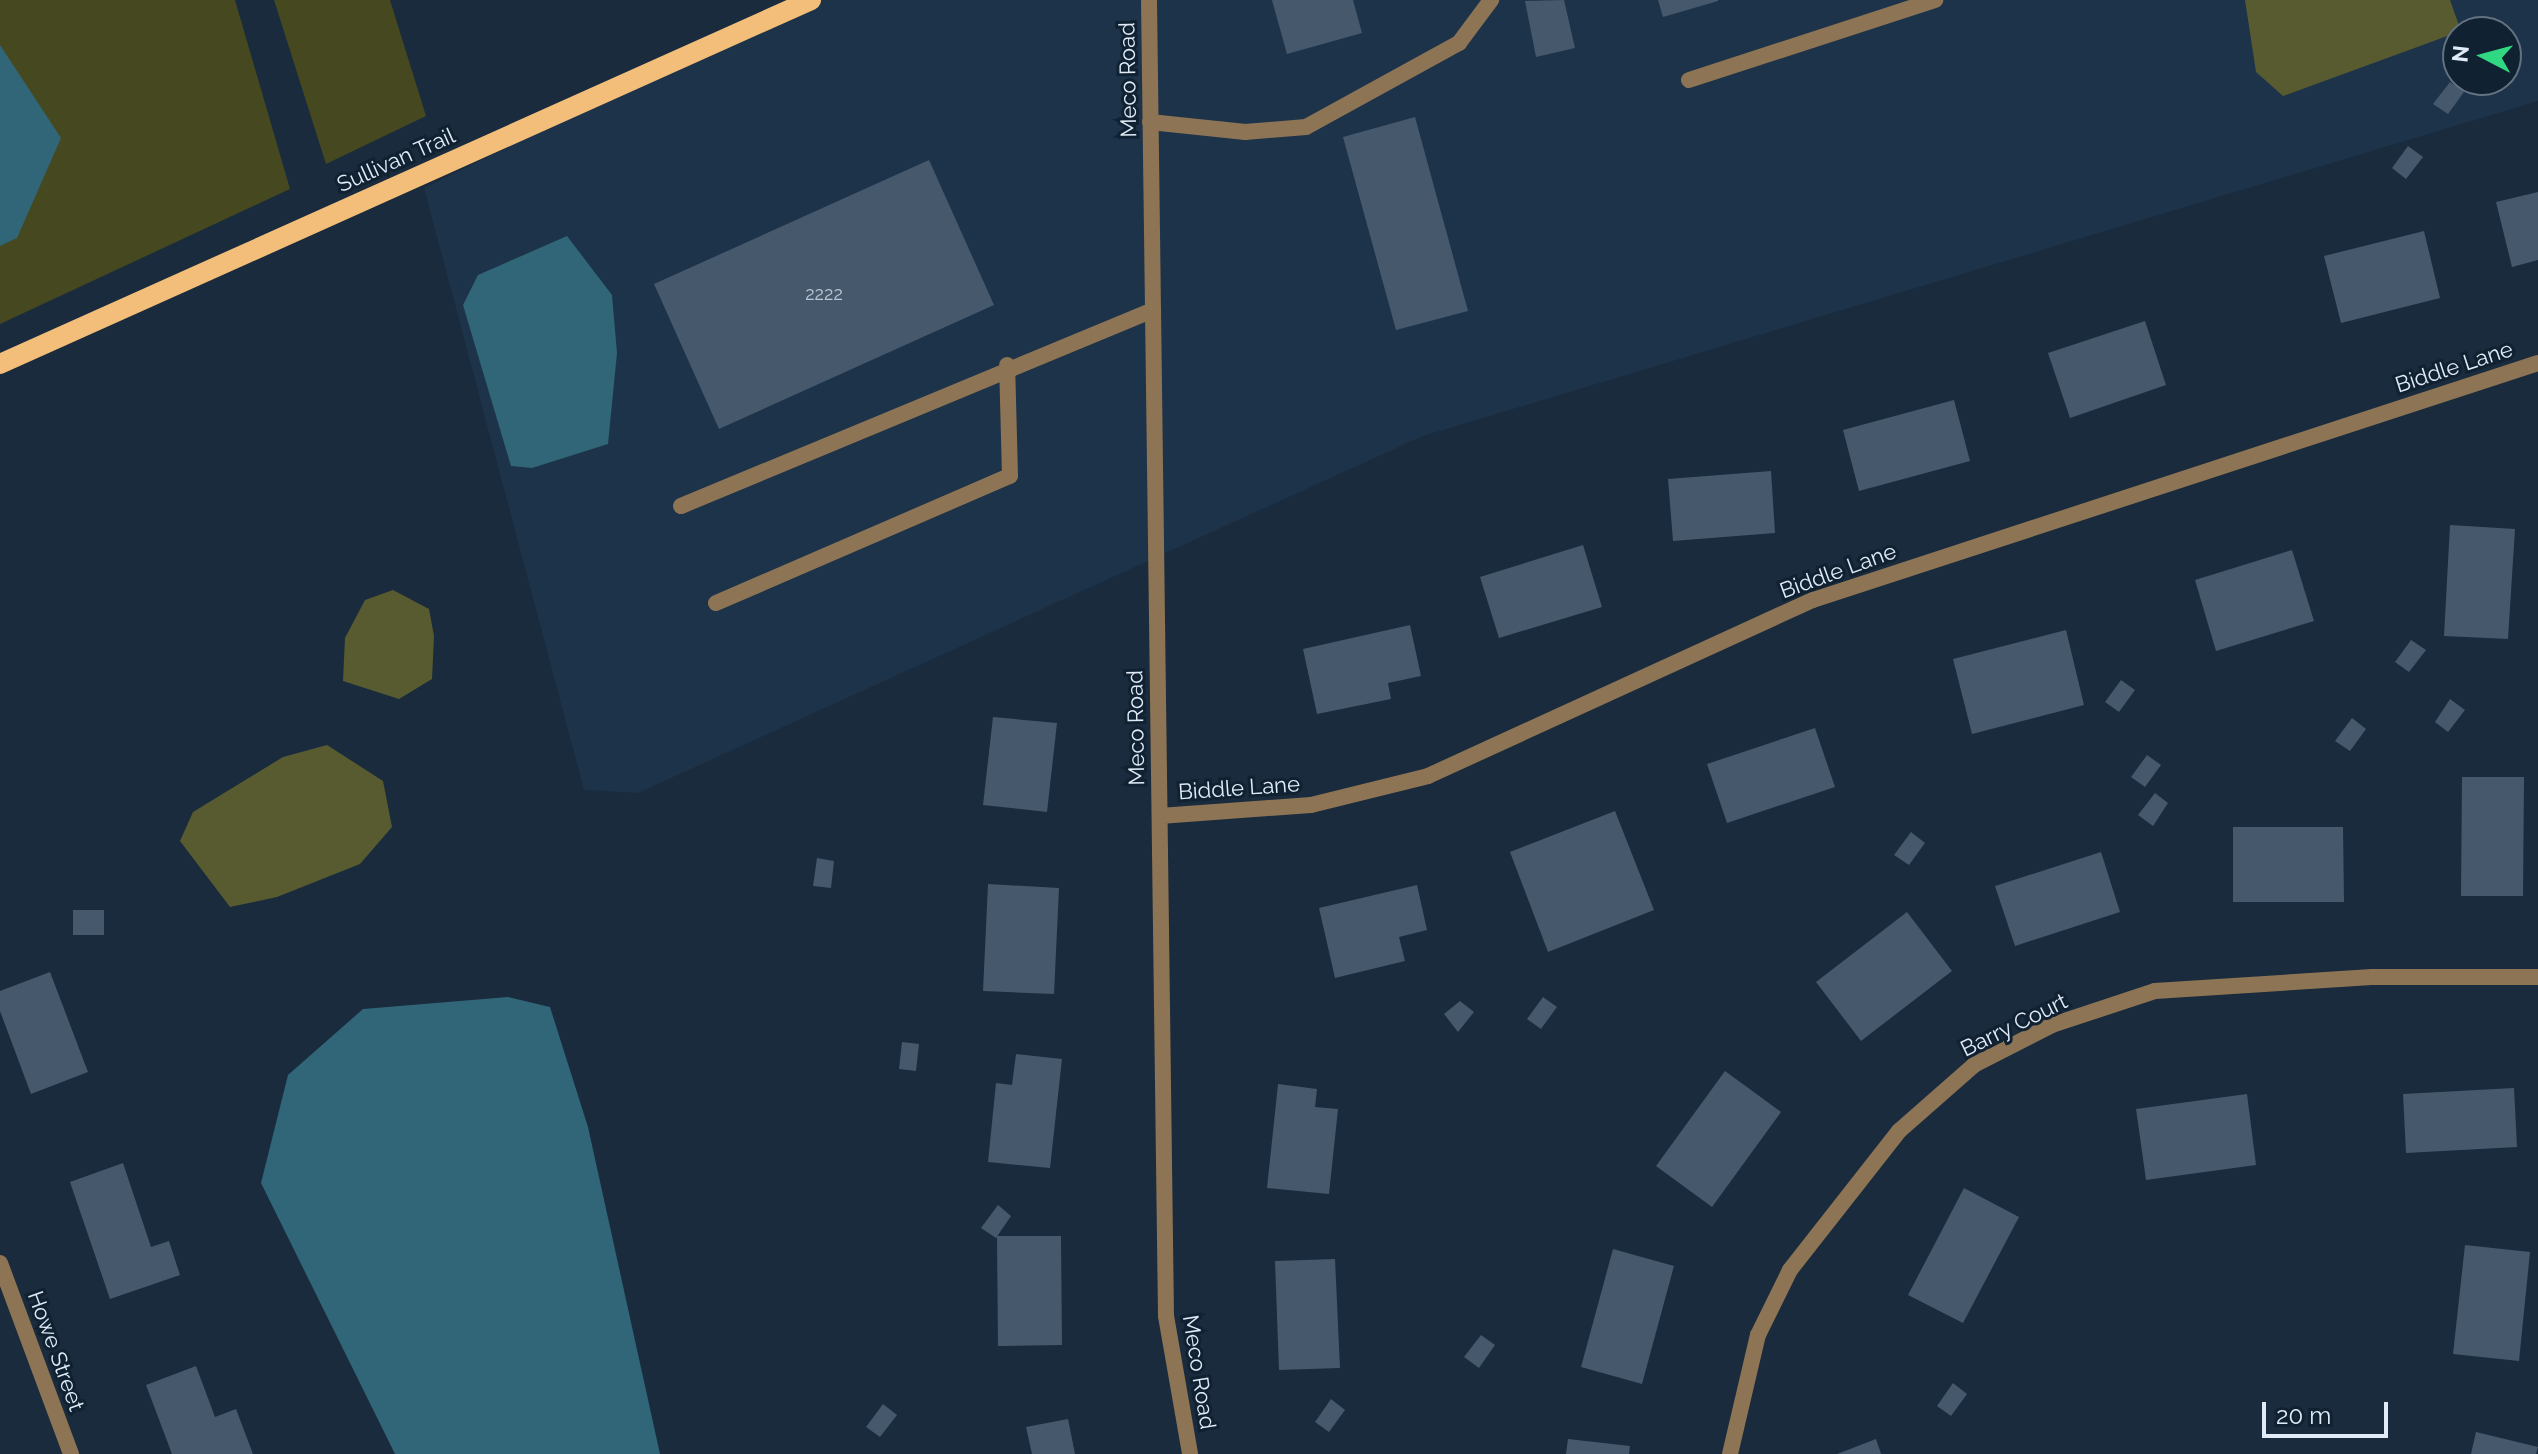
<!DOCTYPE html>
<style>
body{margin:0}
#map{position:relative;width:2538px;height:1454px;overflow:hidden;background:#192b3c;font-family:Raleway,sans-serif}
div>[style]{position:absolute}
.built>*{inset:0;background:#1d334a}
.green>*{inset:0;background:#464920}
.forest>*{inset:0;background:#585b30}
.water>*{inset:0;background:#306677}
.building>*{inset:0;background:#46596c}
.service>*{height:16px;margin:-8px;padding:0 8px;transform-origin:8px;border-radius:8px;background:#8d7454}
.minor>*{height:16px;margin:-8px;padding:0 8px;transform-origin:8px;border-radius:8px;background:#8d7454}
.primary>*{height:20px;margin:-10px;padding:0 10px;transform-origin:10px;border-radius:10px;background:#f3be7a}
span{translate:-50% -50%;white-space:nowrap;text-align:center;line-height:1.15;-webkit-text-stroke:6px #102132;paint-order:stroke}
.number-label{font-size:18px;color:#bac6d4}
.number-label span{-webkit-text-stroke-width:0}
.street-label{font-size:22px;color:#e0ebf7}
.north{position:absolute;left:2442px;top:16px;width:80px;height:80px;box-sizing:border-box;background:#102132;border:2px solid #637281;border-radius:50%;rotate:276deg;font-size:22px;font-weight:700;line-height:32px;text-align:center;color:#e0ebf7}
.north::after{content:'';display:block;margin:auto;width:28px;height:36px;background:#30d882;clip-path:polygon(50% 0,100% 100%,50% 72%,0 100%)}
.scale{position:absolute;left:2262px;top:1402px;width:126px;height:36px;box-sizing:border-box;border:4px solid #e0ebf7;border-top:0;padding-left:10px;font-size:24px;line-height:28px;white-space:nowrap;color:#e0ebf7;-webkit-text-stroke:6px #102132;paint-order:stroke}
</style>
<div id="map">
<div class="built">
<i style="clip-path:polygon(evenodd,812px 0,2538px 0,2538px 101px,1423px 436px,638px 793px,584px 790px,424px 188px,812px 0,2458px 32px,2506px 32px,2506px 80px,2458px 80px,2458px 32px)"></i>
</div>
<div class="green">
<i style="clip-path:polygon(0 0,235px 0,290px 189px,0 324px)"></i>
<i style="clip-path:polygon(274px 0,390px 0,426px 116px,326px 164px)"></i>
</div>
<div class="forest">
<i style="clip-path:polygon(2245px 0,2450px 0,2461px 31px,2283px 96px,2256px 72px)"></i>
<i style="clip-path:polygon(393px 590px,429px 609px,434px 636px,432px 679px,399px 699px,343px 681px,345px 638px,365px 600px)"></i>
<i style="clip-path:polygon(327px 745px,383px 781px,392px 827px,360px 864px,277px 897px,230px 907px,180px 841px,193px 812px,283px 757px)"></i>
</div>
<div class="water">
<i style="clip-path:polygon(0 45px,61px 138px,17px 238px,0 246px)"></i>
<i style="clip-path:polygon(567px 236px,612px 295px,617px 353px,608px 444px,532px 468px,511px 466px,463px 305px,478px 275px)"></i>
<i style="clip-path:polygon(508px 997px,550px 1007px,588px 1127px,660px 1454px,395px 1454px,261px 1183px,288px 1075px,363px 1009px)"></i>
</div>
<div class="building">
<i style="clip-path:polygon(1272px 0,1353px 0,1362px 33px,1287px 54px)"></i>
<i style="clip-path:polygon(1564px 0,1575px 48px,1536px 57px,1525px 1px)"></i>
<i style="clip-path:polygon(1658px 0,1718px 0,1718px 1px,1663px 17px)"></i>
<i style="clip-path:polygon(2450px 82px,2464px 92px,2448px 114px,2433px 104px)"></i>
<i style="clip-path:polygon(1415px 117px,1468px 311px,1396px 330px,1343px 137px)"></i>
<i style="clip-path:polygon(2408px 146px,2423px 157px,2406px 179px,2392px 168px)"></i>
<i style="clip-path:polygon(929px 160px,994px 305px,719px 429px,654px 284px)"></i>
<i style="clip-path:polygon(2538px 192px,2538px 260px,2512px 267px,2496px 202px)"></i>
<i style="clip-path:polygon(2424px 231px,2440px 298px,2341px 323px,2324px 256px)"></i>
<i style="clip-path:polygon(2145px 321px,2166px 385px,2070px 418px,2048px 353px)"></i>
<i style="clip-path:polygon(1954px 400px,1970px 461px,1859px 491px,1843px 430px)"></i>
<i style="clip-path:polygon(1771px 471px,1775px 533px,1673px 541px,1668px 479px)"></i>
<i style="clip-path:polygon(2450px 525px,2515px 529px,2508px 639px,2444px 636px)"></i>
<i style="clip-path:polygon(1583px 545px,1602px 607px,1499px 638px,1480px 577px)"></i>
<i style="clip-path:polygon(2292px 550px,2314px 621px,2216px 651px,2195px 580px)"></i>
<i style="clip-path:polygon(1410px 625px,1421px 676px,1388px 683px,1391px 699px,1317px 714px,1303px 649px)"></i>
<i style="clip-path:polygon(2066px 630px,2084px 705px,1972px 734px,1953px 659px)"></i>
<i style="clip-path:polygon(2411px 640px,2426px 650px,2409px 672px,2395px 662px)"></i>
<i style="clip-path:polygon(2121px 680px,2135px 690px,2119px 712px,2105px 702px)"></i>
<i style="clip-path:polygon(2450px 699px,2465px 710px,2448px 732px,2435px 722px)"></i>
<i style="clip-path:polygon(993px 717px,1057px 723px,1047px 812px,983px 805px)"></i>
<i style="clip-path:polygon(2352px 718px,2366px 729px,2350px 751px,2335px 741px)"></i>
<i style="clip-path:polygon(1815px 728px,1835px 787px,1727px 823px,1707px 764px)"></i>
<i style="clip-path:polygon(2147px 755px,2161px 765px,2145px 787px,2131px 777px)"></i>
<i style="clip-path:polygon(2462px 777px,2524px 777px,2523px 896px,2461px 896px)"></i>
<i style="clip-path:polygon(2155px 793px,2168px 803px,2153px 826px,2138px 815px)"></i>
<i style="clip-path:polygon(1615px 811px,1654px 910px,1548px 952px,1510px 852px)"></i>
<i style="clip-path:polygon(2233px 827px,2343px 827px,2344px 902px,2233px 902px)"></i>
<i style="clip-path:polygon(1911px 832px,1925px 843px,1909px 865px,1894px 855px)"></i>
<i style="clip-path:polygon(2101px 852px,2120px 912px,2015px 946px,1995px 886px)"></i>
<i style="clip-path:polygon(817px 858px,834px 861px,831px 888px,813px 886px)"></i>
<i style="clip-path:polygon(988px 884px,1059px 888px,1054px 994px,983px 991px)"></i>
<i style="clip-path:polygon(1417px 885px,1427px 930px,1399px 937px,1405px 961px,1335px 978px,1319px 908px)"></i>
<i style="clip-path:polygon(73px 910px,104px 910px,104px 935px,73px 935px)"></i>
<i style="clip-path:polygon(1907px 912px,1952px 971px,1861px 1041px,1816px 982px)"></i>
<i style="clip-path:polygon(50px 972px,88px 1072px,31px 1094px,0 1011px,0 991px)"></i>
<i style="clip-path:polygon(1543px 997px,1557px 1007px,1541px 1029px,1527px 1019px)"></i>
<i style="clip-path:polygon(1460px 1001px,1474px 1012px,1458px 1032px,1444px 1014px)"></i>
<i style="clip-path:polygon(902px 1042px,919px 1044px,916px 1071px,899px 1069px)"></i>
<i style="clip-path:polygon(1016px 1054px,1062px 1059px,1050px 1168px,988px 1162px,996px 1083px,1012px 1085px)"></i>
<i style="clip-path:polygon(1725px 1071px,1781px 1112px,1712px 1207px,1656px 1166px)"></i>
<i style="clip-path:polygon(1278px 1084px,1317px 1089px,1315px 1107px,1338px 1109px,1329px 1194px,1267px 1188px)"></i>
<i style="clip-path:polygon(2514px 1088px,2517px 1147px,2406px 1153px,2403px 1094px)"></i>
<i style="clip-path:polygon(2247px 1094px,2256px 1165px,2146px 1180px,2136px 1109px)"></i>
<i style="clip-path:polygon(123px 1163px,151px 1247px,169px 1241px,180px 1275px,110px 1299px,70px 1182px)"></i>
<i style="clip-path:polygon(1964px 1188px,2019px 1217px,1963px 1323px,1908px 1295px)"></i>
<i style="clip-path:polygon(998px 1205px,1011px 1216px,996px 1238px,981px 1228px)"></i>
<i style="clip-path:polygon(997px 1236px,1061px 1236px,1062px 1345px,998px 1346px)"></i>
<i style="clip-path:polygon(2465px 1245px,2530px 1252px,2519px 1361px,2453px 1354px)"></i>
<i style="clip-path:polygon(1613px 1249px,1674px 1266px,1642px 1384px,1581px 1367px)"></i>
<i style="clip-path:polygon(1335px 1259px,1340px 1368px,1279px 1370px,1275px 1261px)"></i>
<i style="clip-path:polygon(1481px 1335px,1495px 1345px,1479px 1368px,1464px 1357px)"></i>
<i style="clip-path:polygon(196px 1366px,215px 1417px,236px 1409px,253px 1454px,172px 1454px,146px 1385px)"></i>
<i style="clip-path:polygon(1953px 1383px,1967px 1394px,1951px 1416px,1937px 1406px)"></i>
<i style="clip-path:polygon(1331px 1399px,1345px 1410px,1329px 1432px,1315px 1422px)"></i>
<i style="clip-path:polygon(883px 1404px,897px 1415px,880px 1437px,866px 1427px)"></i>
<i style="clip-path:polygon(1068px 1419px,1075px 1454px,1032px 1454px,1026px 1427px)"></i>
<i style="clip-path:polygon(2476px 1432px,2538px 1447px,2536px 1454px,2471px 1454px)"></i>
<i style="clip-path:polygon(1568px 1439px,1630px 1446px,1629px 1454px,1566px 1454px)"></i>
<i style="clip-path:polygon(1876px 1439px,1881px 1454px,1837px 1454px)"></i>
</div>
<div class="service">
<i style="left:1689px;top:80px;width:259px;rotate:-18deg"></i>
<i style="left:1150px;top:122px;width:96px;rotate:6deg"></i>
<i style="left:1245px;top:132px;width:61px;rotate:-4.7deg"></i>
<i style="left:1306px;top:127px;width:175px;rotate:-28.8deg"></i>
<i style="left:1459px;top:43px;width:54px;rotate:-53.3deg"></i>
<i style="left:681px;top:506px;width:511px;rotate:-22.55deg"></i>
<i style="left:716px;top:603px;width:320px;rotate:-23.4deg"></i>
<i style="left:1010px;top:476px;width:111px;rotate:-91.5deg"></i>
</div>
<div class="minor">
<i style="left:1149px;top:0;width:1316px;rotate:89.26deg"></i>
<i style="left:1166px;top:1316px;width:140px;rotate:80.1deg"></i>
<i style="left:1160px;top:816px;width:151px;rotate:-4.2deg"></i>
<i style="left:1311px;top:805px;width:121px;rotate:-13.9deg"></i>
<i style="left:1428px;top:776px;width:423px;rotate:-24.6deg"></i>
<i style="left:1813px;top:600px;width:763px;rotate:-18.1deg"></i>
<i style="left:0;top:1263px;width:204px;rotate:69.6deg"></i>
<i style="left:1730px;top:1454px;width:122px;rotate:-76.8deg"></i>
<i style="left:1758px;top:1335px;width:72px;rotate:-63.8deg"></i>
<i style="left:1790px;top:1270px;width:177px;rotate:-51.9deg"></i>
<i style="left:1899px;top:1131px;width:100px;rotate:-41.3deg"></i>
<i style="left:1974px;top:1065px;width:88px;rotate:-27.1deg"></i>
<i style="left:2052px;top:1025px;width:108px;rotate:-18.3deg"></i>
<i style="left:2155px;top:991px;width:217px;rotate:-3.7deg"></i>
<i style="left:2372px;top:977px;width:166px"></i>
</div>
<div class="primary">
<i style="left:0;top:364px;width:889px;rotate:-24.17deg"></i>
</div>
<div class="number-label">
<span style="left:824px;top:294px">2222</span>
</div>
<div class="street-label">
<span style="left:1128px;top:80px;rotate:-91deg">Meco Road</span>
<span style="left:396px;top:160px;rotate:-24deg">Sullivan Trail</span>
<span style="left:2454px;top:367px;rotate:-18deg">Biddle Lane</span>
<span style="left:1838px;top:571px;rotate:-20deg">Biddle Lane</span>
<span style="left:1136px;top:728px;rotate:-91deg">Meco Road</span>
<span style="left:1239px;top:788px;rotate:-4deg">Biddle Lane</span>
<span style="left:2014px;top:1025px;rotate:-26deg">Barry Court</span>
<span style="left:56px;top:1351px;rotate:70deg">Howe Street</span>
<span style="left:1199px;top:1372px;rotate:81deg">Meco Road</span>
</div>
<div class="north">N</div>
<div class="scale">20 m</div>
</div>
